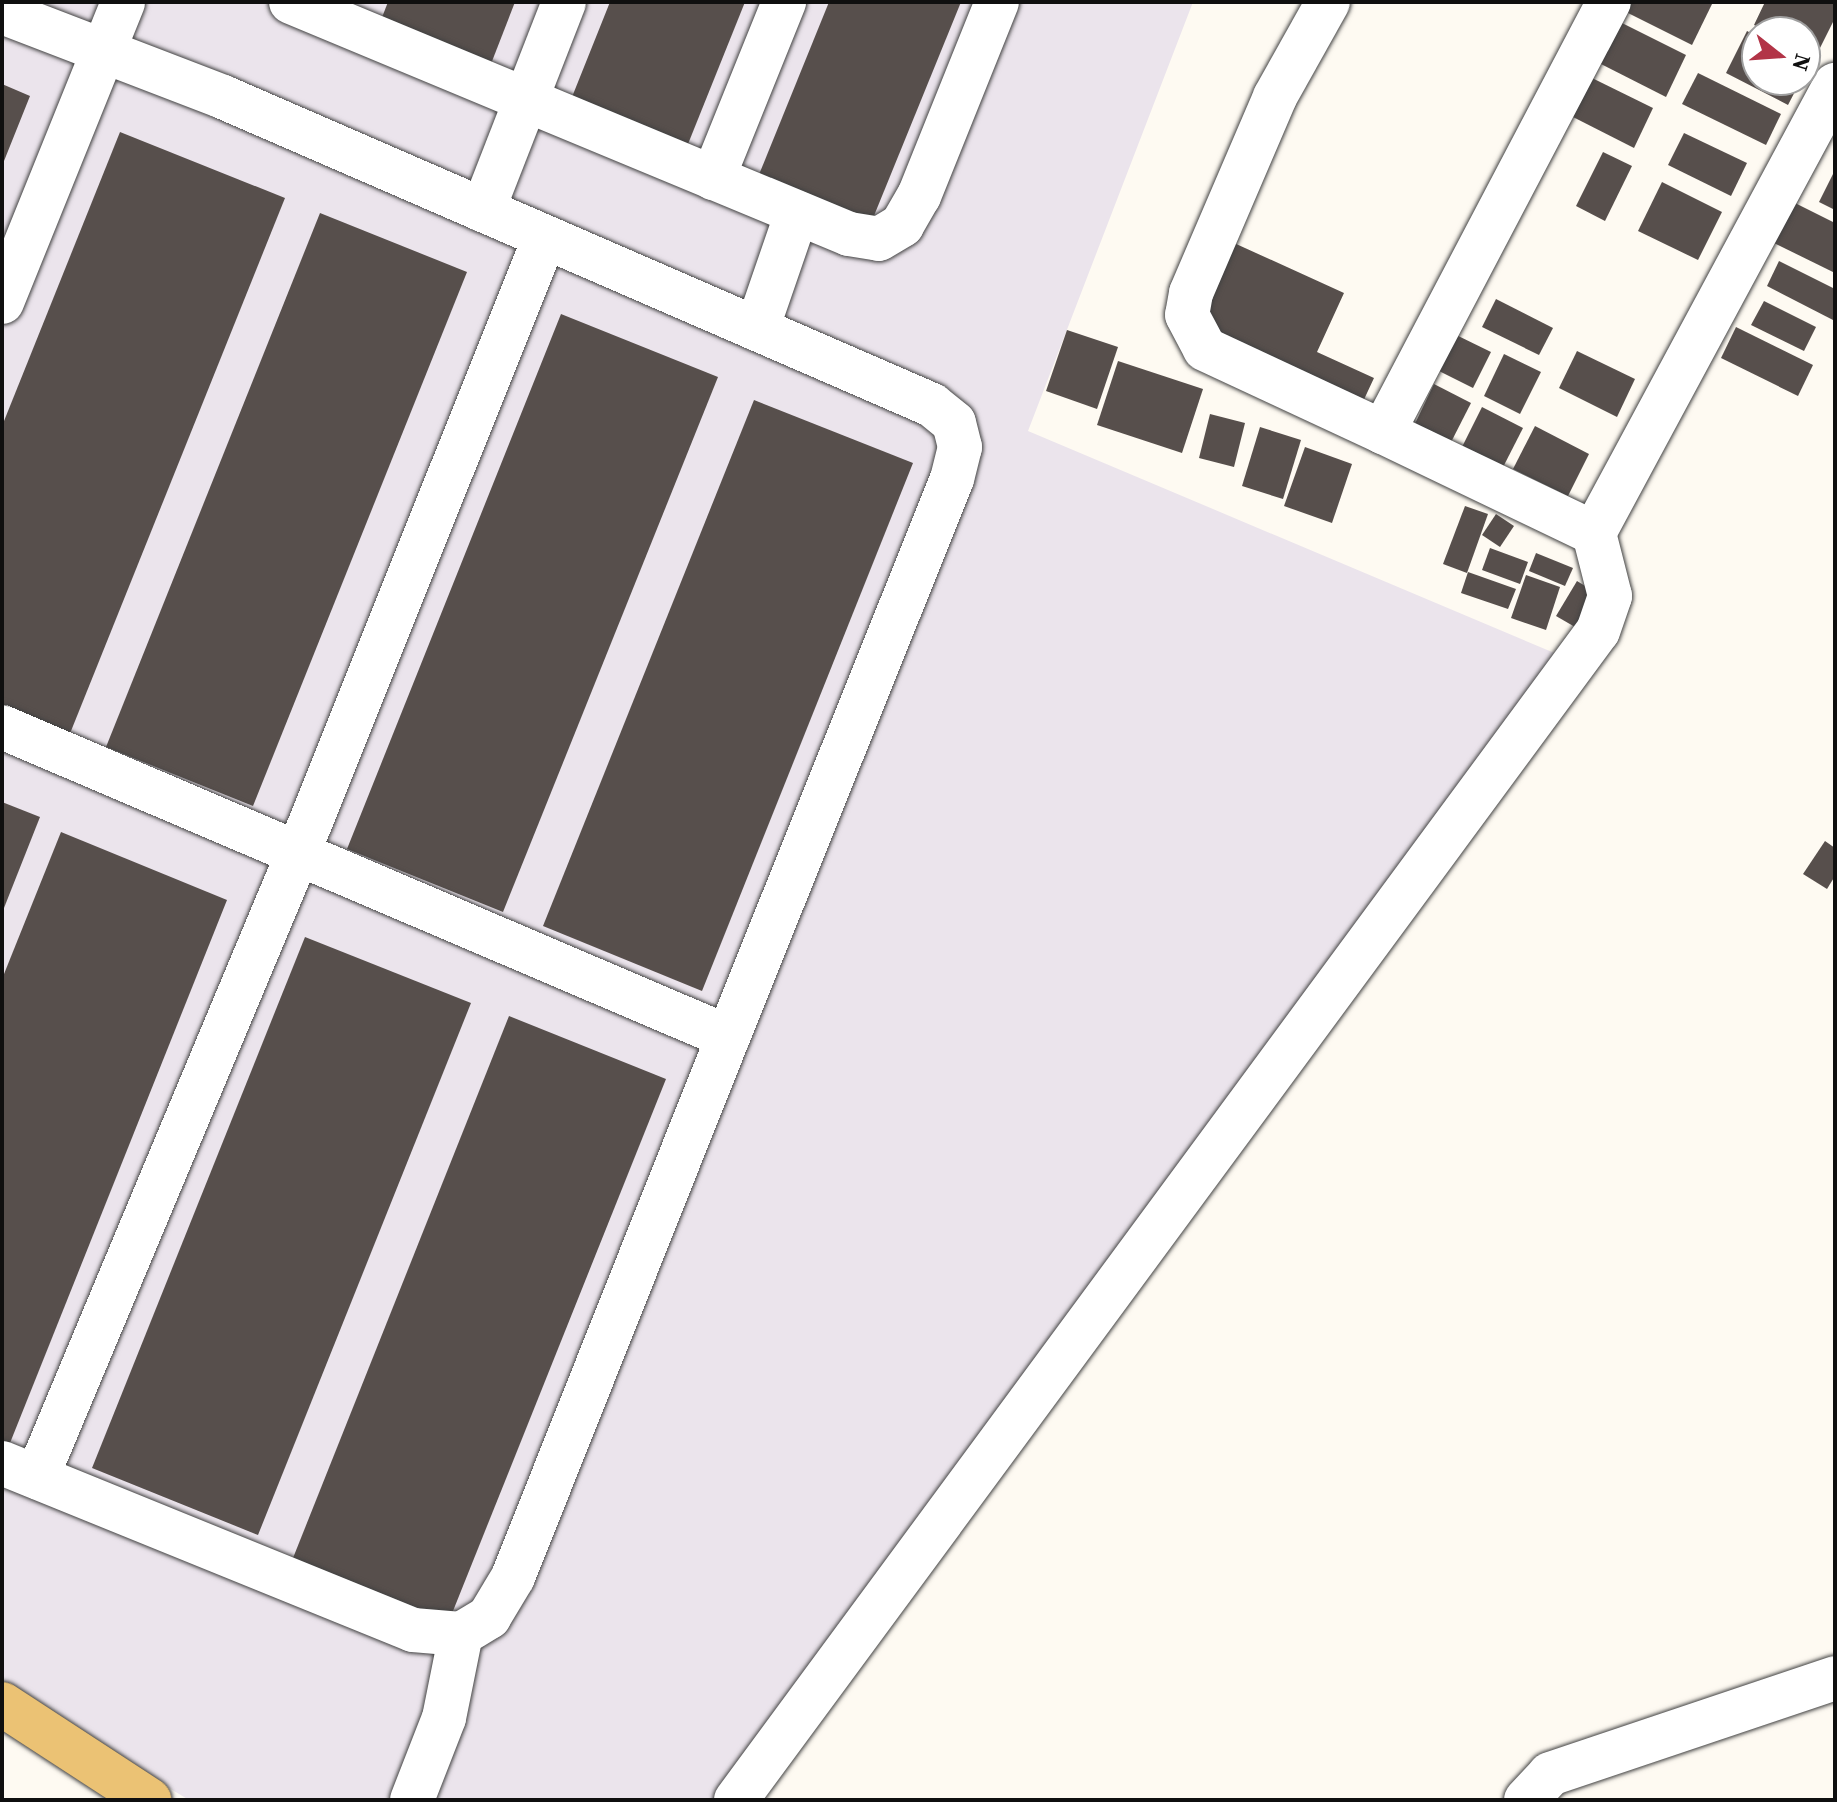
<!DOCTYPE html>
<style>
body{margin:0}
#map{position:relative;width:1837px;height:1802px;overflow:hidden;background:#fefaf2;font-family:"Source Serif 4",serif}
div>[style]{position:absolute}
.industrial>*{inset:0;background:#ebe4ec}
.building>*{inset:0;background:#574f4c}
.roads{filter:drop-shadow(0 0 2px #424242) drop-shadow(0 0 2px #424242)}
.minor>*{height:44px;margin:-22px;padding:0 22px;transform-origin:22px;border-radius:22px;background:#fff}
.major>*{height:44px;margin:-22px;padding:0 22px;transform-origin:22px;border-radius:22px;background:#ebc274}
span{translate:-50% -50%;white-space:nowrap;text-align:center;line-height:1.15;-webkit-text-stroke:8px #fff;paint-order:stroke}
.frame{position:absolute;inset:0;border:4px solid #0f0f0f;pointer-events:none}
.north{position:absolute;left:1741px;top:16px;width:80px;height:80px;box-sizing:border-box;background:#fff;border:2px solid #9f9f9f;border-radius:50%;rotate:107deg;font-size:22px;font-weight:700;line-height:32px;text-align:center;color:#0f0f0f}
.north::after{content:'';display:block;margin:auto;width:28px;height:36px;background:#b23447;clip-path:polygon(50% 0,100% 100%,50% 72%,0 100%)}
</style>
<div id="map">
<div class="industrial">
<i style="clip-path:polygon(2px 2px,1193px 2px,1028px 431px,1564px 657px,761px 1800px,189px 1800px,2px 1687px)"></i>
</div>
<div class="building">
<i style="clip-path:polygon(388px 2px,515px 2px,489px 69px,379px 25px)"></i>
<i style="clip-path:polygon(610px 2px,745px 2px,686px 149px,570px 102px)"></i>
<i style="clip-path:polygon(829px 2px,961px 2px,869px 228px,756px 182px)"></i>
<i style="clip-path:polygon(1631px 2px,1713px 2px,1692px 45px,1626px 12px)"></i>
<i style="clip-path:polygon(1765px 2px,1835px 4px,1835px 18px,1816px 56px,1805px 51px,1805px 32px,1768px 32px,1754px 25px)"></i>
<i style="clip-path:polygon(1618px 21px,1686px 55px,1666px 97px,1597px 62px)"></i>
<i style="clip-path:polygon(1747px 31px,1757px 36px,1757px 80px,1801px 80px,1788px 105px,1726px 73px)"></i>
<i style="clip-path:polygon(1698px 73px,1781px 114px,1766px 145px,1682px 104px)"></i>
<i style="clip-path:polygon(1592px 78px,1653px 108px,1634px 148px,1573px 117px)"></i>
<i style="clip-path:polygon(2px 84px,30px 96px,2px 166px)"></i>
<i style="clip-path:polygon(120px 132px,285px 198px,69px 736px,2px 710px,2px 426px)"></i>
<i style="clip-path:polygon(1684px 133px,1747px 163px,1731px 196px,1668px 165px)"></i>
<i style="clip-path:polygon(1603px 152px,1632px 166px,1605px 221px,1576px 206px)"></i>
<i style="clip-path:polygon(1835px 170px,1835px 210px,1819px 202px)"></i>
<i style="clip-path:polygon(1662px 182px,1722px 212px,1698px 260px,1638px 231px)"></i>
<i style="clip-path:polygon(1793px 202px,1835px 223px,1835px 273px,1774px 243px)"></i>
<i style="clip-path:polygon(320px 213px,467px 272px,253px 806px,106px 747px)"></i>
<i style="clip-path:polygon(1234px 243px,1344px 293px,1317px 352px,1374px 378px,1360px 408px,1194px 332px)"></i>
<i style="clip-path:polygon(1779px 261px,1835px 289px,1833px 320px,1767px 286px)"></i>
<i style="clip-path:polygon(1496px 299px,1553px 328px,1539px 355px,1482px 327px)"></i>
<i style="clip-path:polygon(1764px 301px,1816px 327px,1804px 351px,1751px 325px)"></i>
<i style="clip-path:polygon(561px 314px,718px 377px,503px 912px,347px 849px)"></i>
<i style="clip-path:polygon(1736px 327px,1813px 365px,1798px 396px,1721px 358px)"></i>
<i style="clip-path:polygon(1067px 330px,1118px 347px,1097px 409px,1046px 391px)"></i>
<i style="clip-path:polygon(1446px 330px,1491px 352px,1473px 388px,1429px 366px)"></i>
<i style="clip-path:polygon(1577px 351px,1635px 379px,1617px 417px,1559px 388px)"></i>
<i style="clip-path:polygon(1504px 354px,1541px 372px,1520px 414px,1484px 396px)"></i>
<i style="clip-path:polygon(1118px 361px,1203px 389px,1182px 453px,1097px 425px)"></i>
<i style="clip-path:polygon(1434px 384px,1471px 403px,1445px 454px,1409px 436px)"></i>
<i style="clip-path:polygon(754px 400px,913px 463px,702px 991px,543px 926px)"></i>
<i style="clip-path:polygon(1482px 407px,1523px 428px,1498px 477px,1457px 457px)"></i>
<i style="clip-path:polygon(1210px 414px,1245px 423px,1234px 467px,1199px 458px)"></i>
<i style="clip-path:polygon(1535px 426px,1589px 454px,1568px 496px,1513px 469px)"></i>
<i style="clip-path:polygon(1260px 427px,1301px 440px,1283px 499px,1242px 486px)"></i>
<i style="clip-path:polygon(1305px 447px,1352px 464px,1332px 523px,1284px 506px)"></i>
<i style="clip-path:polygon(1465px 506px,1488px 514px,1467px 573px,1443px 564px)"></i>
<i style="clip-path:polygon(1496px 514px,1514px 526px,1500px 547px,1482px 535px)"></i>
<i style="clip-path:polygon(1490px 548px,1528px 562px,1520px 584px,1482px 570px)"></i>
<i style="clip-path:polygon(1536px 553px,1573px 568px,1565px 586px,1529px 571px)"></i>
<i style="clip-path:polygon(1468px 572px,1516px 589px,1508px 609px,1461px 593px)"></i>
<i style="clip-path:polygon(1526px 575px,1560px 587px,1546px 630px,1511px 618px)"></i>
<i style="clip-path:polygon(1577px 581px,1595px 592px,1575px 627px,1556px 616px)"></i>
<i style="clip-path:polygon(2px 802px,40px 817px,2px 913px)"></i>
<i style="clip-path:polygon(61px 832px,227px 900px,10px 1443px,2px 1440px,2px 979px)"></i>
<i style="clip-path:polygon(1825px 841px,1835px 848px,1835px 876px,1827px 889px,1803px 874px)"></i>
<i style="clip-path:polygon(305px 937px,471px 1003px,258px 1535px,92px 1468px)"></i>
<i style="clip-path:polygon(509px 1016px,666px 1079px,449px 1621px,293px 1558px)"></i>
</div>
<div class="roads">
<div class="minor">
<i style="left:291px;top:2px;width:604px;rotate:22.58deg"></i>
<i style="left:849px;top:234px;width:30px;rotate:9deg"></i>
<i style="left:879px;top:239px;width:27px;rotate:-31deg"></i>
<i style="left:902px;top:225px;width:34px;rotate:-60deg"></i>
<i style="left:919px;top:196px;width:209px;rotate:-68.1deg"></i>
<i style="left:1328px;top:2px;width:109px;rotate:119.2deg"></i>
<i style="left:1275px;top:97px;width:213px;rotate:113.2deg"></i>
<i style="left:1191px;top:293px;width:22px;rotate:100deg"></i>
<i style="left:1187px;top:315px;width:38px;rotate:62deg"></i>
<i style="left:1205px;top:349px;width:196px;rotate:25deg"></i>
<i style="left:1383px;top:432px;width:486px;rotate:-62.3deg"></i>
<i style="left:2px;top:12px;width:237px;rotate:21deg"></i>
<i style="left:223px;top:97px;width:773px;rotate:23.48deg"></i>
<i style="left:932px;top:405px;width:28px;rotate:39deg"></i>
<i style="left:954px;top:423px;width:25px;rotate:76deg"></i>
<i style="left:960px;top:447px;width:33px;rotate:104deg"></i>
<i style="left:952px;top:479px;width:601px;rotate:111.87deg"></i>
<i style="left:728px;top:1037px;width:789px;rotate:-156.88deg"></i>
<i style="left:713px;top:178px;width:190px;rotate:-68deg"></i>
<i style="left:483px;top:210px;width:223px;rotate:-68.7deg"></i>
<i style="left:2px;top:302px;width:323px;rotate:-68deg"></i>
<i style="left:757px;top:329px;width:123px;rotate:-71deg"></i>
<i style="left:1383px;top:432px;width:234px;rotate:25.6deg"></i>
<i style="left:1594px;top:533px;width:509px;rotate:-61.72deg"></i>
<i style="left:2px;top:1463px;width:444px;rotate:22.1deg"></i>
<i style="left:413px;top:1630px;width:48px;rotate:4.8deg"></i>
<i style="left:461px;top:1634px;width:33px;rotate:-31deg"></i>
<i style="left:489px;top:1617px;width:47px;rotate:-59deg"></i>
<i style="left:513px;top:1577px;width:581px;rotate:-68.29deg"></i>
<i style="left:37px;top:1477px;width:679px;rotate:-67.29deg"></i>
<i style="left:299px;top:851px;width:661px;rotate:-68.17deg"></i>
<i style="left:412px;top:1800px;width:88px;rotate:-68.7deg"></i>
<i style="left:444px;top:1718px;width:86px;rotate:-78.6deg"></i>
<i style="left:736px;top:1800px;width:1452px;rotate:-53.6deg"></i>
<i style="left:1598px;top:631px;width:37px;rotate:-71deg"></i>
<i style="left:1610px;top:596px;width:65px;rotate:-104.3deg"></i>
<i style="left:1526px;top:1800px;width:35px;rotate:-47deg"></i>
<i style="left:1550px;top:1774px;width:301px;rotate:-18.6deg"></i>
</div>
<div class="major">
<i style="left:2px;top:1704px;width:176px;rotate:33.1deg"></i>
</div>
</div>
<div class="frame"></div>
<div class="north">N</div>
</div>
